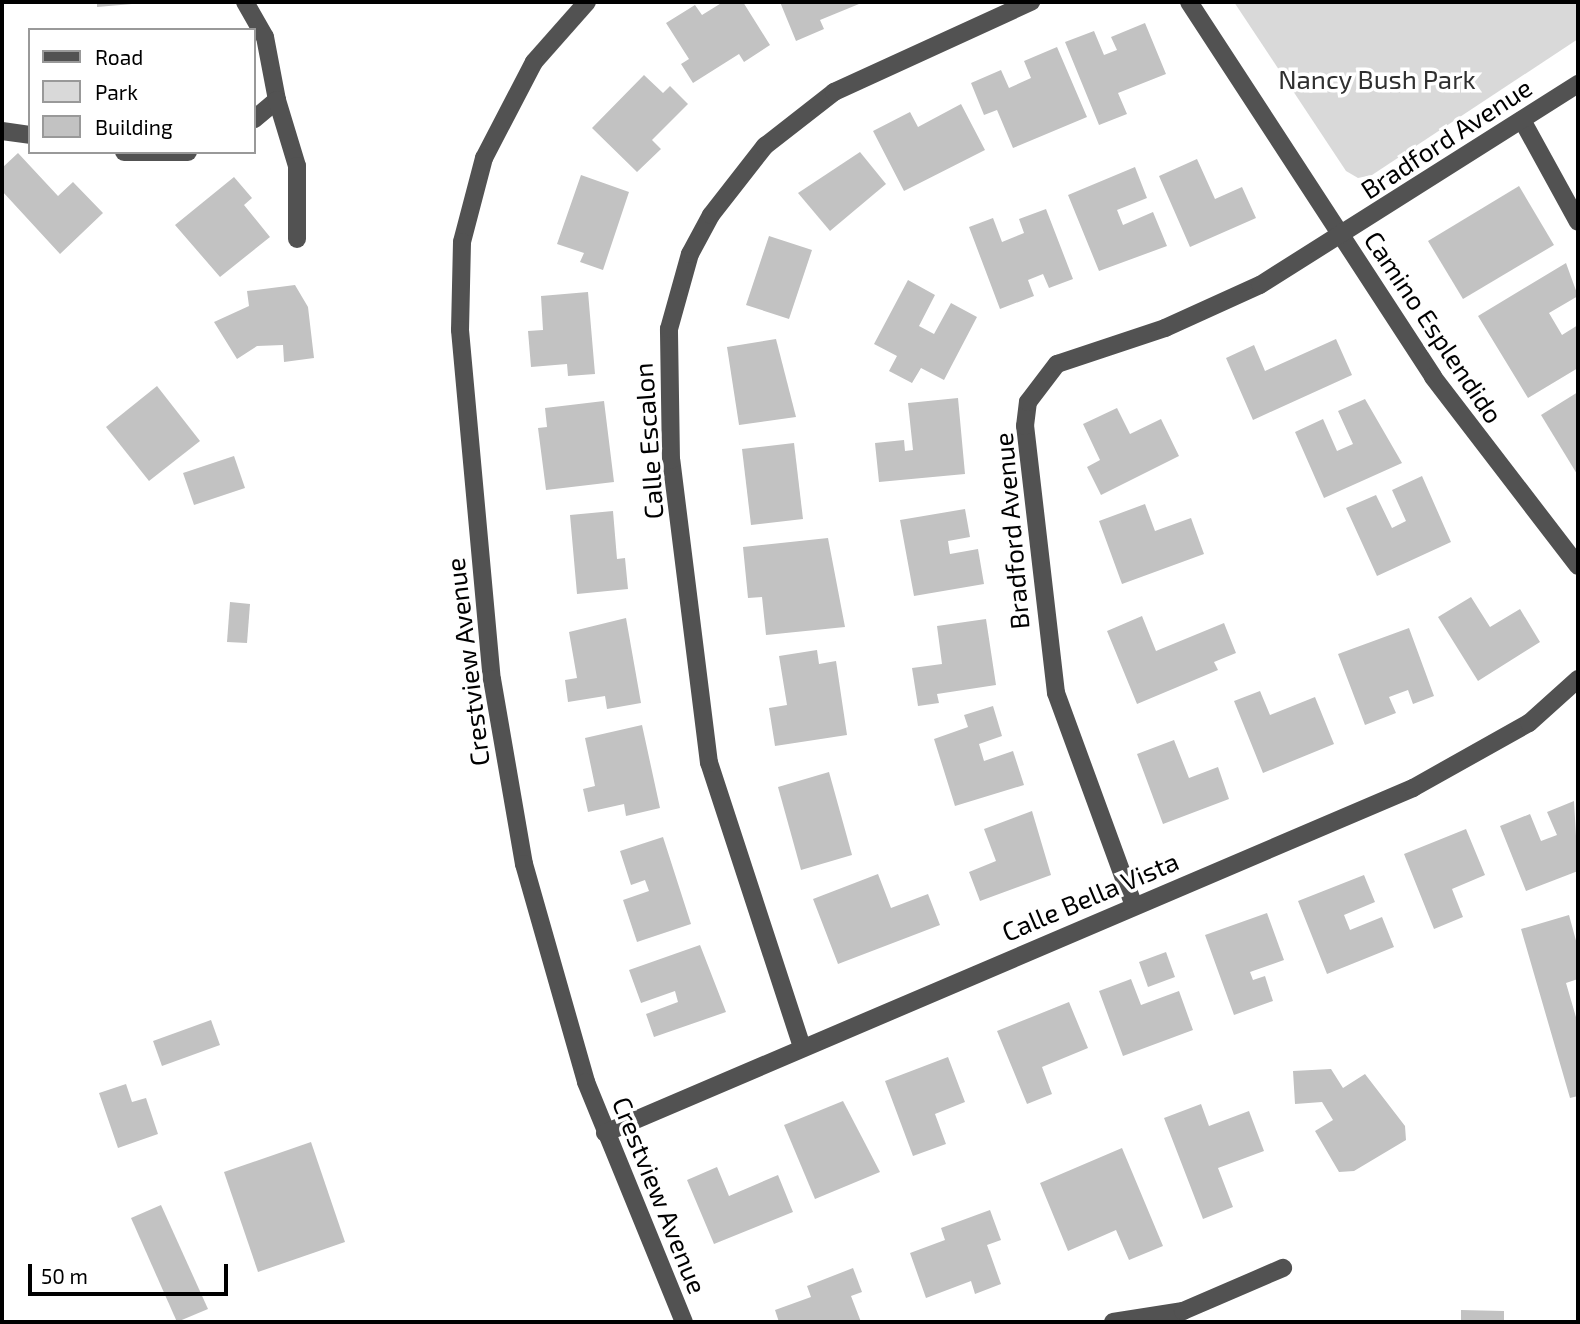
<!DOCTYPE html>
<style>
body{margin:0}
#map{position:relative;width:1580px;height:1324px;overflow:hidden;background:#fff;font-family:"Exo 2",sans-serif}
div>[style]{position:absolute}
.green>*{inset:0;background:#d9d9d9}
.building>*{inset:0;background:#c2c2c2}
.minor>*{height:18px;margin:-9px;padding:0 9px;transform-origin:9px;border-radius:9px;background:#525252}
span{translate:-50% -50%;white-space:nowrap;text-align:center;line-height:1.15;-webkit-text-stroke:7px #fff;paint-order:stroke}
.park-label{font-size:26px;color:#303030}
.street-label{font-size:26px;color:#000}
.frame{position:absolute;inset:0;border:4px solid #000;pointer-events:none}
.legend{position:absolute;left:28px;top:28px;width:228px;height:126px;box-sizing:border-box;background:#fff;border:2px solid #999;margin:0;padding:9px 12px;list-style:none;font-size:21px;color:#000}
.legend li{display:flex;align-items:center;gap:14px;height:35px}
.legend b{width:35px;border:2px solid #999}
.scale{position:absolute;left:28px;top:1264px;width:200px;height:32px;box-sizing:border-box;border:4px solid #000;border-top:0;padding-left:9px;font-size:21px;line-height:24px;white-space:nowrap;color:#000;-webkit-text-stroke:5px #fff;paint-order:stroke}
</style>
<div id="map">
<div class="green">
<i style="clip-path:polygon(1234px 2px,1578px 2px,1578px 39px,1372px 175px,1358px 178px,1346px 171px)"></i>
</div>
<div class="building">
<i style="clip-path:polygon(97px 2px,132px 2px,132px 4px,97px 7px)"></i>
<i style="clip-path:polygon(723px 2px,743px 2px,770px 45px,744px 62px,739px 54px,693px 83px,681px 64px,689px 59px,666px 23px,695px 5px,702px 15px)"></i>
<i style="clip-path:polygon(780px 2px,858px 2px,859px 4px,820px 20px,824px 29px,796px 41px)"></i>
<i style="clip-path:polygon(1145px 23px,1166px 74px,1118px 93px,1127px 114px,1099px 125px,1065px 42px,1094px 31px,1104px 55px,1117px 50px,1111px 37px)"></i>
<i style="clip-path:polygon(1057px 47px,1087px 117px,1013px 148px,997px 110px,984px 115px,971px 83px,1001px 70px,1009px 88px,1031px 78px,1024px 61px)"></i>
<i style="clip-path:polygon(644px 75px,663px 93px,670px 86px,688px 104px,652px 140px,661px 149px,637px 172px,592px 128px)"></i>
<i style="clip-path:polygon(961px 104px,985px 150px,904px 191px,873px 131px,910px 112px,918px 127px)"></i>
<i style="clip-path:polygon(860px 152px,886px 184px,830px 231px,798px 193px)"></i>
<i style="clip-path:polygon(18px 153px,58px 196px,73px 182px,103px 213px,60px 254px,2px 191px,2px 168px)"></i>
<i style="clip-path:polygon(1197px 159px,1215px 199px,1242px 187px,1256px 218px,1190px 247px,1159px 176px)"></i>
<i style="clip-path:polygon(1135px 167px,1147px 198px,1117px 210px,1123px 225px,1153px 212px,1167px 246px,1099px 271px,1068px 195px)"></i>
<i style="clip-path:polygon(581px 175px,629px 192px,603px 270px,580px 262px,584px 253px,557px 244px)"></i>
<i style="clip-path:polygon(234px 177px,252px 198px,244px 205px,270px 237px,220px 277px,175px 225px)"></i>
<i style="clip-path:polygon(1519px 186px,1554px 245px,1463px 299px,1428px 241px)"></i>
<i style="clip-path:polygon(1046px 209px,1073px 279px,1049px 288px,1043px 274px,1028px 280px,1034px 296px,1000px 309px,969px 227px,993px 218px,1002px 242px,1024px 233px,1019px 219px)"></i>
<i style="clip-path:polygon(769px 236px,812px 250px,789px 319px,746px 305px)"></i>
<i style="clip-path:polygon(1566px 263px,1578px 296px,1549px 313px,1562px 335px,1578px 325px,1578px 368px,1528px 398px,1478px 316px)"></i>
<i style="clip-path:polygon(908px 280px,935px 295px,919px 326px,934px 334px,951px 303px,977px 317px,944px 380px,921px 368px,912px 383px,889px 371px,897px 356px,874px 344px)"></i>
<i style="clip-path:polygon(295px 285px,308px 307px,314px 358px,284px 362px,283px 345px,257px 346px,237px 359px,214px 322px,249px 306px,247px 291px)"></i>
<i style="clip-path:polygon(588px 292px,595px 374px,568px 376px,567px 364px,531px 367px,528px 331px,543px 330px,541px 296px)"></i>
<i style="clip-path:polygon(776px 339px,796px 417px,739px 425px,727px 347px)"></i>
<i style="clip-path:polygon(1336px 339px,1352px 375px,1253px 420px,1226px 358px,1254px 345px,1265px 371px)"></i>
<i style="clip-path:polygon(157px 386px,200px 441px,149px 481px,106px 427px)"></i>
<i style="clip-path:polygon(1578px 392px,1578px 473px,1577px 474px,1541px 415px)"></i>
<i style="clip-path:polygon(958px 398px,965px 474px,879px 482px,875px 443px,904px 440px,905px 451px,913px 450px,908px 403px)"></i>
<i style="clip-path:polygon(1365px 399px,1402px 463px,1324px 498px,1295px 432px,1323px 419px,1337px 451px,1353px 444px,1338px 411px)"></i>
<i style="clip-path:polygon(604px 401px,614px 482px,546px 490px,538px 428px,547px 427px,545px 408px)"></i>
<i style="clip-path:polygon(1117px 408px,1130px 434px,1161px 419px,1179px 456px,1101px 495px,1087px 467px,1100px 460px,1083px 424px)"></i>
<i style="clip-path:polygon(794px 443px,803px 519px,751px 525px,742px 449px)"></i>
<i style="clip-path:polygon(234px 456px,245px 488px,194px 505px,183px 473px)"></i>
<i style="clip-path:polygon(1422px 476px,1451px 542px,1377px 576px,1346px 508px,1376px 495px,1392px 528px,1406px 521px,1392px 490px)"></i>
<i style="clip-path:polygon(1145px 504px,1155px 531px,1191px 518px,1204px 554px,1122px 584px,1099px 521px)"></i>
<i style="clip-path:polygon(965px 509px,970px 537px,948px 541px,950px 554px,978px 549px,984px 584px,914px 596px,900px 520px)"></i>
<i style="clip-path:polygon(613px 511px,617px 559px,625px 558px,628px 589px,577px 594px,570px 515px)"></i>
<i style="clip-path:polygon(828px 538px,845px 627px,766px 635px,762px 597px,748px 598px,743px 547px)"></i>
<i style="clip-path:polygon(1471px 597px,1490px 627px,1520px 609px,1540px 642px,1478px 681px,1438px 617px)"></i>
<i style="clip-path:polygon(230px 602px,250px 604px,247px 643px,227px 642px)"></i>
<i style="clip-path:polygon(1142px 616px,1156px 651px,1224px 623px,1236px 653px,1214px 662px,1218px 670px,1137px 704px,1107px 631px)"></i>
<i style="clip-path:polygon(626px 618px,641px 703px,607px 709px,605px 696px,568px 702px,565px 680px,577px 678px,569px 632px)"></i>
<i style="clip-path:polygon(986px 619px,996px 685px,937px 694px,939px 703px,918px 706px,912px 668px,942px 664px,937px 626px)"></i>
<i style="clip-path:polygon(1409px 628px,1434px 696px,1413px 704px,1408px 690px,1389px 697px,1396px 713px,1365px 725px,1338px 654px)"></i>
<i style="clip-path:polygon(817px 650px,819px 664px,836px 661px,847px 735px,775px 746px,769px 708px,787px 705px,779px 656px)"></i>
<i style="clip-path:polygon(1260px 691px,1270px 715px,1315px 697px,1334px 744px,1263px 773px,1234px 701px)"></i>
<i style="clip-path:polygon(993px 706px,1002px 736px,979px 744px,984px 761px,1013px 751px,1024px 785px,955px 806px,934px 739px,968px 727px,964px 715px)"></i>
<i style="clip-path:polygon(642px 725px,660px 808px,626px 816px,624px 804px,588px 812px,583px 789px,595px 786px,585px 738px)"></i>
<i style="clip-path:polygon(1174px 740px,1189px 778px,1218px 767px,1229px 799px,1163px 824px,1137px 754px)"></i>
<i style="clip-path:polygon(829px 772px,852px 855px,801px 870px,778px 787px)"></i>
<i style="clip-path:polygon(1574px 801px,1578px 871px,1526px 891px,1500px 826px,1530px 814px,1541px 841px,1557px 835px,1547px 812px)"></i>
<i style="clip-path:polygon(1032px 811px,1051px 875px,980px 901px,969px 872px,996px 861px,984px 829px)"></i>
<i style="clip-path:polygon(1466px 829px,1485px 875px,1452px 889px,1463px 917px,1434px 929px,1404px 854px)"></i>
<i style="clip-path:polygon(663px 837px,691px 924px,637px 942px,623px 900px,649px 891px,645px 880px,631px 885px,620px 851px)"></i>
<i style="clip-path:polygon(878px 874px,891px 908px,928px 894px,940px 925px,838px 964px,813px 899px)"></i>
<i style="clip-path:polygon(1364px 875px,1375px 902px,1344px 915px,1350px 930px,1382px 917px,1394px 947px,1327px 974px,1298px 901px)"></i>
<i style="clip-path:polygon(1267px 913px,1284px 960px,1250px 972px,1253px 980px,1265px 976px,1273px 1001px,1234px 1015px,1205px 935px)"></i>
<i style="clip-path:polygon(1569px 915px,1578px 948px,1578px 979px,1566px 983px,1578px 1024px,1578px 1096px,1570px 1098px,1521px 929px)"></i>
<i style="clip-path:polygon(700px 945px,726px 1012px,654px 1037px,646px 1014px,678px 1002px,675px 991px,641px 1003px,629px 970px)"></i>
<i style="clip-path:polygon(1166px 952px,1175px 977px,1148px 987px,1139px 962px)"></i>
<i style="clip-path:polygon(1131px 979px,1141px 1005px,1179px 991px,1193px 1030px,1123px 1056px,1099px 991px)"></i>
<i style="clip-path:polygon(1069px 1002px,1088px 1048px,1042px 1067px,1052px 1094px,1027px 1104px,997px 1031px)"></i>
<i style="clip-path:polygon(211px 1020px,220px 1045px,162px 1066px,153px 1041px)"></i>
<i style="clip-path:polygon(948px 1057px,965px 1102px,935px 1114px,946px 1144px,913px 1156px,885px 1081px)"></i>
<i style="clip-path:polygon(1331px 1069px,1343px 1088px,1365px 1074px,1405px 1126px,1406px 1140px,1354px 1171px,1339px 1172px,1315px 1131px,1333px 1120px,1322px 1102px,1295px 1104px,1293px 1071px)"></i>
<i style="clip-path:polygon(126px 1084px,132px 1102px,146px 1098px,158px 1134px,118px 1148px,99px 1093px)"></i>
<i style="clip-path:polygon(843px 1101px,880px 1172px,815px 1199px,784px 1125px)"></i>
<i style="clip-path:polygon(1201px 1104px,1209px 1126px,1249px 1111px,1264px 1151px,1218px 1168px,1233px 1207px,1203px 1219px,1164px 1118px)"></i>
<i style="clip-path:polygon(311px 1142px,345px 1242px,258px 1272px,224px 1172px)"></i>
<i style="clip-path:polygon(1122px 1148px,1163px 1246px,1129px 1260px,1116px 1230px,1068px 1251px,1040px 1183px)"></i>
<i style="clip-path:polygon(717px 1167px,729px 1196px,778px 1175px,793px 1212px,714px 1244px,687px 1180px)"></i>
<i style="clip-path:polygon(161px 1205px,208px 1309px,177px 1322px,131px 1218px)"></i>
<i style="clip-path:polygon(990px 1210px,1001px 1240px,987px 1245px,1001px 1284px,975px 1294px,971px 1281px,926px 1298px,910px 1253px,945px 1240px,941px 1228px)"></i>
<i style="clip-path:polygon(853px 1268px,862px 1292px,851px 1296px,861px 1322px,779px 1322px,775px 1310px,811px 1297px,807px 1286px)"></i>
<i style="clip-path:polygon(1461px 1310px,1504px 1311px,1504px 1322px,1461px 1322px)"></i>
</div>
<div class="minor">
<i style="left:245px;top:2px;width:40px;rotate:60.3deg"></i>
<i style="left:265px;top:37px;width:64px;rotate:79.2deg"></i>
<i style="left:277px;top:100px;width:30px;rotate:140deg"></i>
<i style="left:587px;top:2px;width:80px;rotate:131.5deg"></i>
<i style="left:534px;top:62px;width:108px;rotate:117.5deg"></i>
<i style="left:484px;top:158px;width:87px;rotate:104.7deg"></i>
<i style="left:462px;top:242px;width:88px;rotate:91.3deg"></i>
<i style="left:460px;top:330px;width:350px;rotate:84.8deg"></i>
<i style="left:492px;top:679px;width:188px;rotate:80.2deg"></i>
<i style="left:524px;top:864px;width:227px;rotate:74.1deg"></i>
<i style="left:586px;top:1082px;width:259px;rotate:67.8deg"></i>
<i style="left:1189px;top:2px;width:447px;rotate:56.9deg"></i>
<i style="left:1433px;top:377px;width:238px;rotate:52.5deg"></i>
<i style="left:277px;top:100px;width:69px;rotate:73.1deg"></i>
<i style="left:297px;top:166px;width:73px;rotate:90deg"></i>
<i style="left:1522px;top:120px;width:116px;rotate:61.2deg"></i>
<i style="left:2px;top:131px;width:28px;rotate:8deg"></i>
<i style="left:124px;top:152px;width:64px"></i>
<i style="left:1134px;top:906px;width:227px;rotate:-110.1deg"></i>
<i style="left:1056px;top:693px;width:269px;rotate:-96.6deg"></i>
<i style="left:1025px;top:426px;width:24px;rotate:-83deg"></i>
<i style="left:1028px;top:402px;width:48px;rotate:-52.7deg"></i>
<i style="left:1057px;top:364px;width:114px;rotate:-18.4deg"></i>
<i style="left:1165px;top:328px;width:104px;rotate:-24.4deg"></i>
<i style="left:1260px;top:285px;width:376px;rotate:-32.3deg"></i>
<i style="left:802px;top:1047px;width:299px;rotate:-108.1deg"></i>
<i style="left:709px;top:763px;width:305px;rotate:-97.1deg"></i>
<i style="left:671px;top:460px;width:131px;rotate:-90.9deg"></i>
<i style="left:669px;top:329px;width:78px;rotate:-74.4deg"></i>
<i style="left:690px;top:254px;width:44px;rotate:-61.7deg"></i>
<i style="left:711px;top:215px;width:88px;rotate:-52deg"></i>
<i style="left:765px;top:146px;width:88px;rotate:-38deg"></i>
<i style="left:834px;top:92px;width:217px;rotate:-24.6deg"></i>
<i style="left:605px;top:1133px;width:879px;rotate:-23.12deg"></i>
<i style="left:1413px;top:788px;width:133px;rotate:-29.3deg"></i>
<i style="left:1529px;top:723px;width:66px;rotate:-41.9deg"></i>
<i style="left:1113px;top:1322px;width:71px;rotate:-8.9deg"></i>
<i style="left:1183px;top:1311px;width:109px;rotate:-23.3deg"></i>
</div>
<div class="park-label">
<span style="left:1377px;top:79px">Nancy Bush Park</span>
</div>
<div class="street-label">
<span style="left:1446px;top:138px;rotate:-33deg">Bradford Avenue</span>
<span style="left:1434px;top:327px;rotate:56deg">Camino Esplendido</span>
<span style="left:648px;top:441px;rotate:-94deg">Calle Escalon</span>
<span style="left:1011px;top:531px;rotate:-95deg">Bradford Avenue</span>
<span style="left:467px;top:662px;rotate:-97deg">Crestview Avenue</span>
<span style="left:1090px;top:896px;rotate:-23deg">Calle Bella Vista</span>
<span style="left:660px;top:1195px;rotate:68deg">Crestview Avenue</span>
</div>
<div class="frame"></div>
<ul class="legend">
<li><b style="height:9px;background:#525252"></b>Road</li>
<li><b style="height:19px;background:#d9d9d9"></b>Park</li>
<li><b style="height:19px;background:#c2c2c2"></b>Building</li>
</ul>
<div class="scale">50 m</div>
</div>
